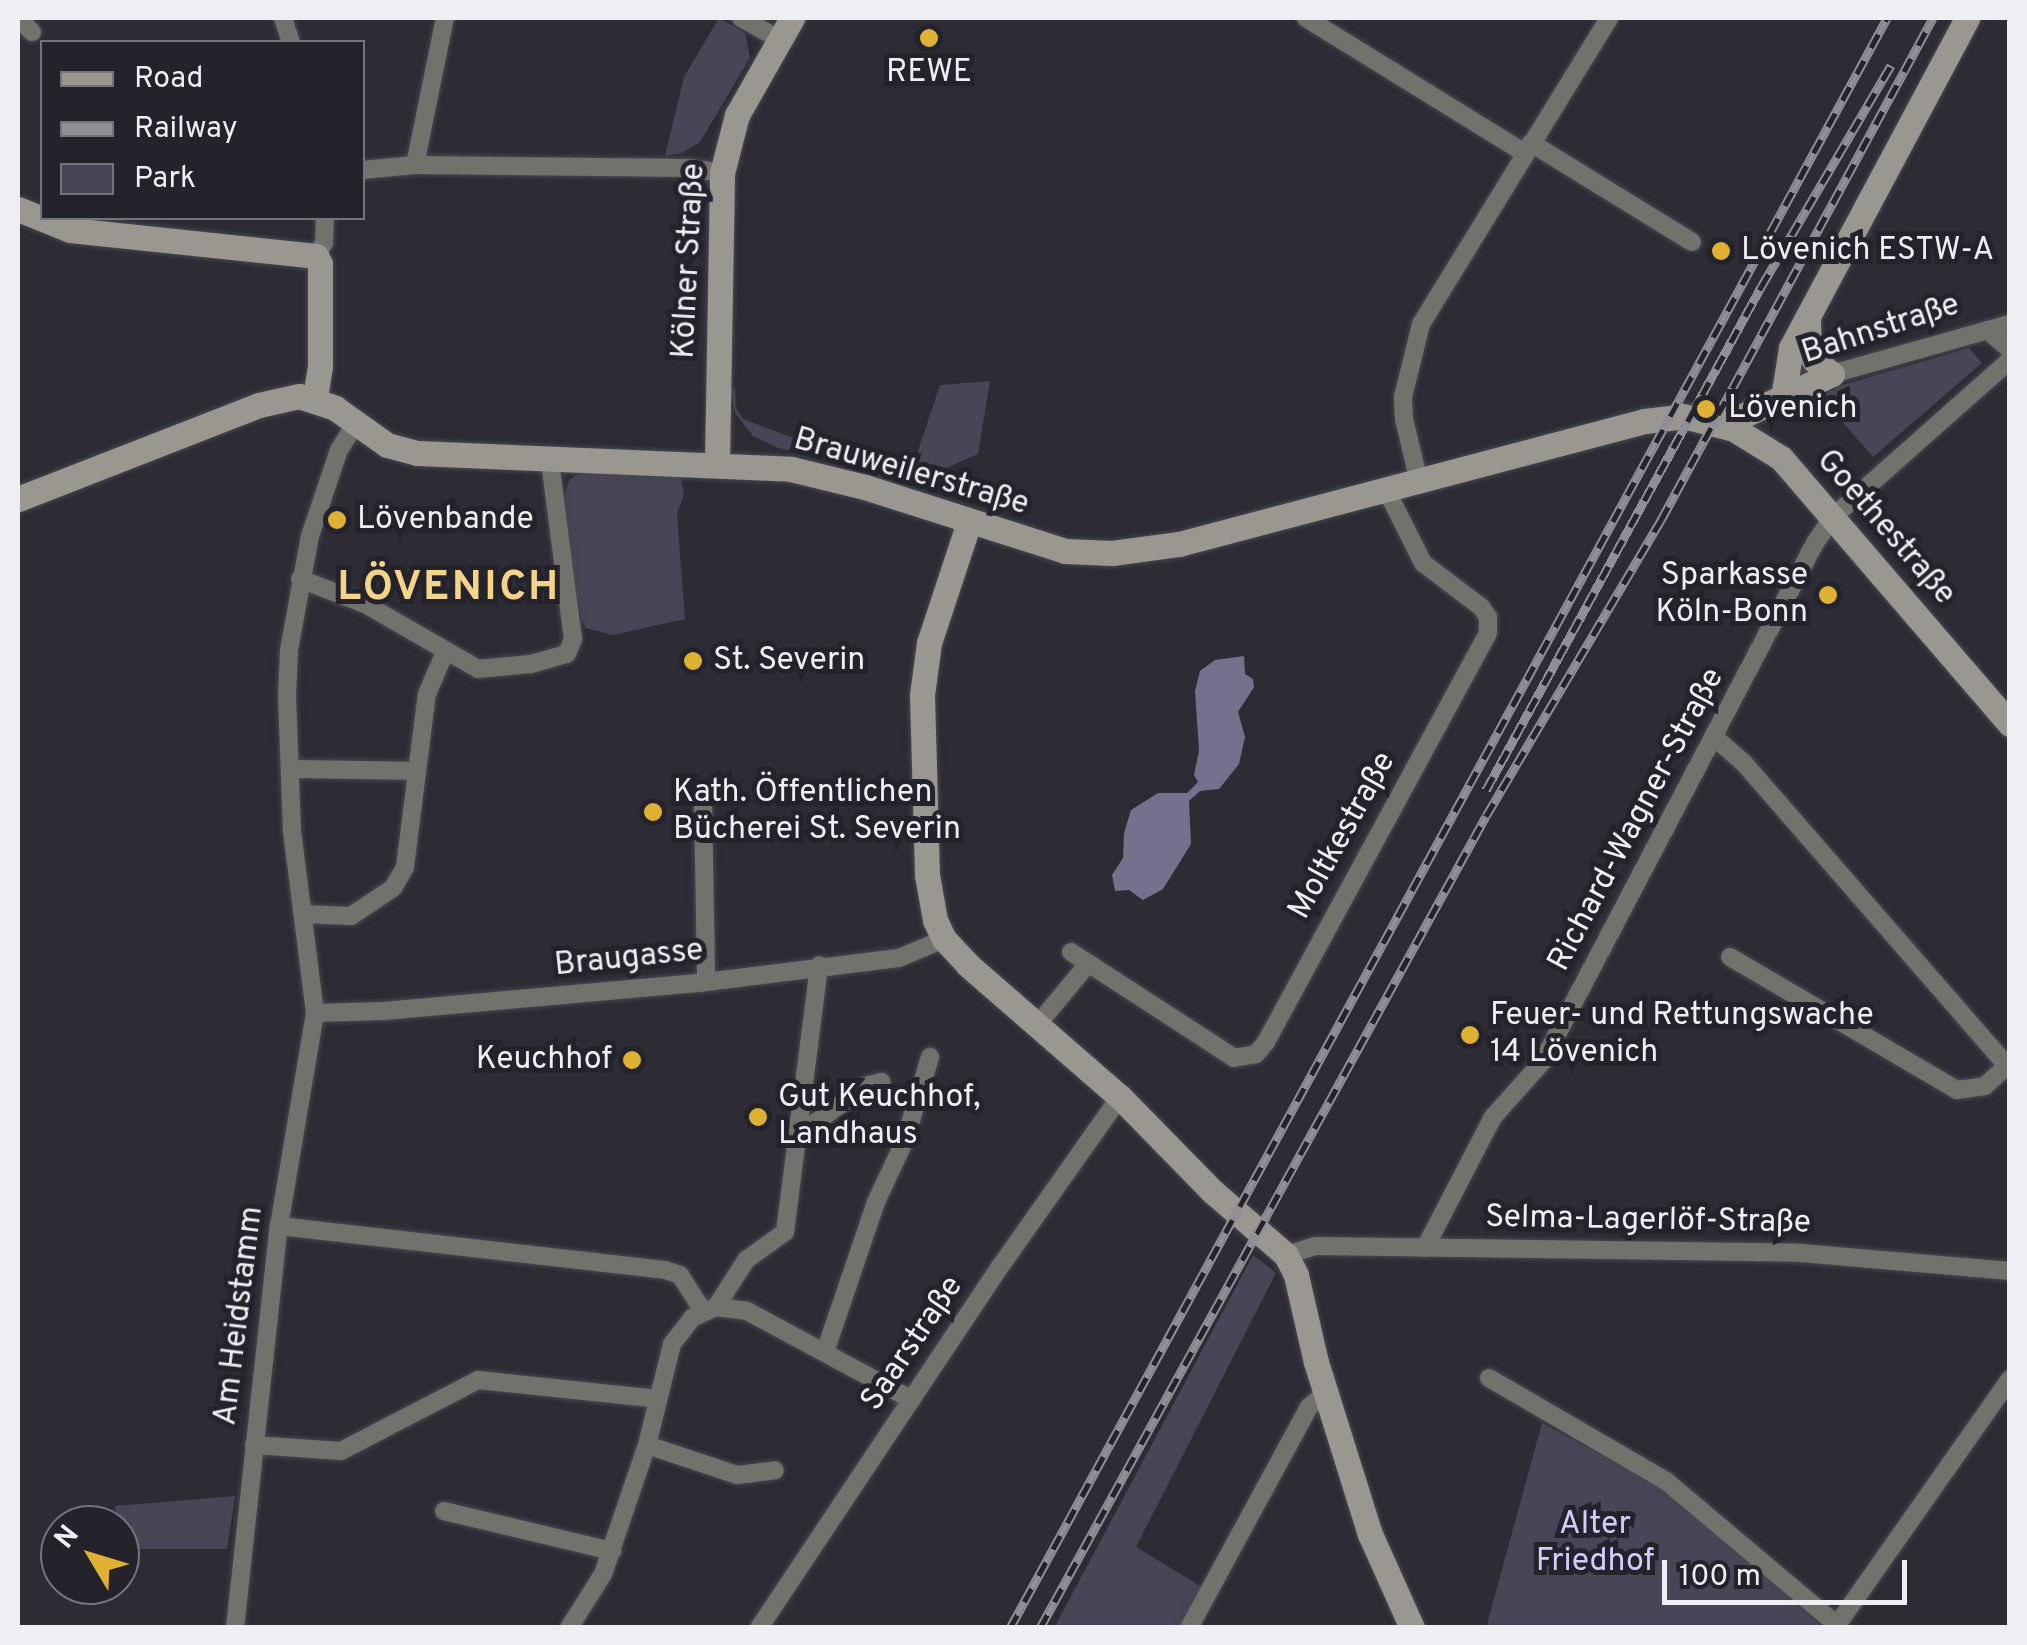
<!DOCTYPE html>
<meta charset="utf-8">
<style>
body{margin:0}
#map{position:relative;width:2027px;height:1645px;overflow:hidden;background:#2d2c35;font-family:Overpass,sans-serif}
div>[style]{position:absolute}
.green>*{inset:0;background:#484556}
.water>*{inset:0;background:#75718c}
.roads{filter:drop-shadow(0 0 2px #484750) drop-shadow(0 0 2px #484750)}
.street>*{height:18px;margin:-9px;padding:0 9px;transform-origin:9px;border-radius:9px;background:#73716c}
.secondary>*{height:25px;margin:-12.5px;padding:0 12.5px;transform-origin:12.5px;border-radius:12.5px;background:#999790}
.rail>*{height:9px;margin-top:-4.5px;transform-origin:0;background:repeating-linear-gradient(90deg,#24232b 0 15px,#908f96 0 30px);box-sizing:border-box;border-block:2px solid #908f96}
.dots>*{width:28px;height:28px;translate:-50% -50%;box-sizing:border-box;border:5px solid #24232b;border-radius:50%}
span{translate:-50% -50%;white-space:nowrap;text-align:center;line-height:1.15;-webkit-text-stroke:10px #24232b;paint-order:stroke}
.poi-label{font-size:32px;color:#eeeef3}
.left{translate:0 -50%;text-align:left}
.right{translate:-100% -50%;text-align:right}
.street-label{font-size:32px;color:#eeeef3}
.park-label{font-size:32px;color:#d3ccff}
.district-label{font-size:42px;color:#f3d489;font-weight:700;letter-spacing:2.5px}
.frame{position:absolute;inset:0;border:20px solid #eeeef3;pointer-events:none}
.legend{position:absolute;left:40px;top:40px;width:325px;height:180px;box-sizing:border-box;background:#24232b;border:2px solid #75747b;margin:0;padding:12px 18px;list-style:none;font-size:30px;color:#eeeef3}
.legend li{display:flex;align-items:center;gap:20px;height:50px}
.legend b{width:50px;border:2px solid #75747b}
.north{position:absolute;left:40px;top:1505px;width:100px;height:100px;box-sizing:border-box;background:#24232b;border:2px solid #75747b;border-radius:50%;rotate:308deg;font-size:28px;font-weight:700;line-height:40px;text-align:center;color:#eeeef3}
.north::after{content:'';display:block;margin:auto;width:35px;height:45px;background:#deb133;clip-path:polygon(50% 0,100% 100%,50% 72%,0 100%)}
.scale{position:absolute;left:1662px;top:1560px;width:245px;height:45px;box-sizing:border-box;border:5px solid #eeeef3;border-top:0;padding-left:12px;font-size:30px;line-height:35px;white-space:nowrap;color:#eeeef3;-webkit-text-stroke:8px #24232b;paint-order:stroke}
</style>
<div id="map">
<div class="green">
<i style="clip-path:polygon(719px 18px,745px 33px,750px 58px,700px 142px,682px 153px,665px 156px,684px 77px)"></i>
<i style="clip-path:polygon(1969px 348px,1982px 363px,1873px 457px,1821px 397px,1839px 386px)"></i>
<i style="clip-path:polygon(990px 381px,978px 454px,944px 469px,928px 464px,924px 475px,909px 478px,940px 385px)"></i>
<i style="clip-path:polygon(729px 387px,735px 389px,736px 408px,743px 419px,815px 446px,809px 455px,778px 448px,753px 436px,735px 413px)"></i>
<i style="clip-path:polygon(580px 473px,680px 474px,684px 494px,677px 514px,685px 619px,613px 635px,586px 628px,581px 618px,563px 502px,569px 480px)"></i>
<i style="clip-path:polygon(1253px 1255px,1276px 1273px,1136px 1547px,1202px 1587px,1180px 1627px,1054px 1628px)"></i>
<i style="clip-path:polygon(1542px 1423px,1657px 1485px,1822px 1626px,1486px 1628px)"></i>
<i style="clip-path:polygon(235px 1496px,227px 1549px,121px 1549px,115px 1506px)"></i>
</div>
<div class="water">
<i style="clip-path:polygon(1244px 656px,1245px 674px,1253px 679px,1254px 687px,1238px 712px,1245px 737px,1239px 764px,1219px 789px,1200px 791px,1189px 801px,1191px 844px,1163px 889px,1143px 900px,1129px 890px,1115px 891px,1112px 875px,1123px 858px,1124px 833px,1131px 810px,1158px 793px,1187px 793px,1198px 782px,1194px 775px,1199px 751px,1195px 691px,1200px 671px,1215px 660px)"></i>
</div>
<div class="roads">
<div class="street">
<i style="left:18px;top:18px;width:20px;rotate:45deg"></i>
<i style="left:283px;top:18px;width:25px;rotate:72deg"></i>
<i style="left:741px;top:18px;width:43px;rotate:28.9deg"></i>
<i style="left:1306px;top:18px;width:257px;rotate:31.7deg"></i>
<i style="left:1531px;top:143px;width:189px;rotate:31.6deg"></i>
<i style="left:415px;top:165px;width:150px;rotate:-78.5deg"></i>
<i style="left:362px;top:170px;width:53px;rotate:-5.4deg"></i>
<i style="left:415px;top:165px;width:275px;rotate:0.6deg"></i>
<i style="left:690px;top:168px;width:32px;rotate:9deg"></i>
<i style="left:316px;top:256px;width:15px;rotate:-58deg"></i>
<i style="left:324px;top:243px;width:25px;rotate:-88deg"></i>
<i style="left:1987px;top:330px;width:30px;rotate:40deg"></i>
<i style="left:1832px;top:374px;width:185px;rotate:-15.7deg"></i>
<i style="left:1419px;top:482px;width:65px;rotate:-103.4deg"></i>
<i style="left:1404px;top:419px;width:22px;rotate:-93deg"></i>
<i style="left:1403px;top:397px;width:75px;rotate:-76.1deg"></i>
<i style="left:1421px;top:324px;width:359px;rotate:-58.4deg"></i>
<i style="left:300px;top:579px;width:70px;rotate:21deg"></i>
<i style="left:365px;top:604px;width:130px;rotate:29.9deg"></i>
<i style="left:478px;top:669px;width:53px;rotate:-5.4deg"></i>
<i style="left:531px;top:664px;width:37px;rotate:-16deg"></i>
<i style="left:567px;top:654px;width:16px;rotate:-68deg"></i>
<i style="left:573px;top:639px;width:179px;rotate:-97.4deg"></i>
<i style="left:1714px;top:737px;width:38px;rotate:41deg"></i>
<i style="left:1743px;top:762px;width:403px;rotate:49deg"></i>
<i style="left:290px;top:769px;width:124px;rotate:0.9deg"></i>
<i style="left:703px;top:802px;width:180px;rotate:89deg"></i>
<i style="left:303px;top:914px;width:48px;rotate:2.4deg"></i>
<i style="left:351px;top:916px;width:50px;rotate:-33.7deg"></i>
<i style="left:393px;top:888px;width:24px;rotate:-60deg"></i>
<i style="left:405px;top:867px;width:174px;rotate:-82.8deg"></i>
<i style="left:427px;top:694px;width:46px;rotate:-66.8deg"></i>
<i style="left:1071px;top:952px;width:194px;rotate:33deg"></i>
<i style="left:1234px;top:1058px;width:22px;rotate:-10deg"></i>
<i style="left:1256px;top:1054px;width:16px;rotate:-50deg"></i>
<i style="left:1266px;top:1042px;width:465px;rotate:-61.5deg"></i>
<i style="left:1488px;top:633px;width:16px;rotate:-90deg"></i>
<i style="left:1488px;top:617px;width:12px;rotate:-125deg"></i>
<i style="left:1481px;top:607px;width:73px;rotate:-142.8deg"></i>
<i style="left:1423px;top:563px;width:80px;rotate:-116.6deg"></i>
<i style="left:1730px;top:957px;width:263px;rotate:30.4deg"></i>
<i style="left:1957px;top:1090px;width:28px;rotate:-8deg"></i>
<i style="left:1985px;top:1086px;width:34px;rotate:-43deg"></i>
<i style="left:315px;top:1013px;width:69px;rotate:-1.7deg"></i>
<i style="left:384px;top:1011px;width:323px;rotate:-5.1deg"></i>
<i style="left:706px;top:982px;width:194px;rotate:-7.1deg"></i>
<i style="left:899px;top:958px;width:49px;rotate:-22.9deg"></i>
<i style="left:1038px;top:1024px;width:77px;rotate:-50.3deg"></i>
<i style="left:798px;top:1135px;width:84px;rotate:-35.8deg"></i>
<i style="left:866px;top:1086px;width:16px;rotate:-15deg"></i>
<i style="left:279px;top:1226px;width:388px;rotate:6.5deg"></i>
<i style="left:665px;top:1270px;width:16px;rotate:18deg"></i>
<i style="left:680px;top:1275px;width:43px;rotate:57.4deg"></i>
<i style="left:1425px;top:1248px;width:148px;rotate:-62.6deg"></i>
<i style="left:1493px;top:1117px;width:75px;rotate:-48.2deg"></i>
<i style="left:1543px;top:1061px;width:585px;rotate:-62.3deg"></i>
<i style="left:1815px;top:543px;width:32px;rotate:-55deg"></i>
<i style="left:1833px;top:517px;width:237px;rotate:-41.6deg"></i>
<i style="left:1286px;top:1255px;width:31px;rotate:-17deg"></i>
<i style="left:1316px;top:1246px;width:485px;rotate:0.8deg"></i>
<i style="left:1801px;top:1253px;width:210px;rotate:4.9deg"></i>
<i style="left:716px;top:1307px;width:56px;rotate:-57.4deg"></i>
<i style="left:746px;top:1260px;width:48px;rotate:-35.7deg"></i>
<i style="left:785px;top:1232px;width:269px;rotate:-82.7deg"></i>
<i style="left:825px;top:1352px;width:158px;rotate:-71.2deg"></i>
<i style="left:876px;top:1202px;width:68px;rotate:-64.9deg"></i>
<i style="left:905px;top:1140px;width:87px;rotate:-73.2deg"></i>
<i style="left:1489px;top:1378px;width:205px;rotate:30.2deg"></i>
<i style="left:1666px;top:1481px;width:224px;rotate:40.1deg"></i>
<i style="left:1837px;top:1625px;width:301px;rotate:-54.9deg"></i>
<i style="left:254px;top:1445px;width:87px;rotate:3.9deg"></i>
<i style="left:341px;top:1451px;width:154px;rotate:-27.4deg"></i>
<i style="left:478px;top:1380px;width:181px;rotate:6deg"></i>
<i style="left:647px;top:1445px;width:95px;rotate:18.4deg"></i>
<i style="left:737px;top:1475px;width:38px;rotate:-7deg"></i>
<i style="left:444px;top:1511px;width:173px;rotate:13.4deg"></i>
<i style="left:235px;top:1628px;width:404px;rotate:-83.8deg"></i>
<i style="left:279px;top:1226px;width:216px;rotate:-80.4deg"></i>
<i style="left:315px;top:1013px;width:182px;rotate:-97.2deg"></i>
<i style="left:292px;top:832px;width:136px;rotate:-92.1deg"></i>
<i style="left:287px;top:696px;width:46px;rotate:-87.5deg"></i>
<i style="left:289px;top:650px;width:116px;rotate:-79.6deg"></i>
<i style="left:310px;top:536px;width:91px;rotate:-71.4deg"></i>
<i style="left:339px;top:450px;width:31px;rotate:-58deg"></i>
<i style="left:569px;top:1628px;width:64px;rotate:-57.8deg"></i>
<i style="left:603px;top:1574px;width:136px;rotate:-71.2deg"></i>
<i style="left:647px;top:1445px;width:104px;rotate:-76.1deg"></i>
<i style="left:672px;top:1344px;width:33px;rotate:-52deg"></i>
<i style="left:692px;top:1318px;width:26px;rotate:-25deg"></i>
<i style="left:716px;top:1307px;width:31px;rotate:7deg"></i>
<i style="left:747px;top:1311px;width:187px;rotate:28.3deg"></i>
<i style="left:759px;top:1628px;width:438px;rotate:-56.3deg"></i>
<i style="left:1002px;top:1264px;width:204px;rotate:-54.8deg"></i>
<i style="left:1189px;top:1628px;width:251px;rotate:-61.5deg"></i>
<i style="left:1309px;top:1407px;width:23px;rotate:-40deg"></i>
</div>
<div class="secondary">
<i style="left:18px;top:209px;width:56px;rotate:22deg"></i>
<i style="left:70px;top:230px;width:247px;rotate:6deg"></i>
<i style="left:316px;top:256px;width:9px;rotate:63deg"></i>
<i style="left:320px;top:264px;width:102px;rotate:90deg"></i>
<i style="left:320px;top:366px;width:32px;rotate:99deg"></i>
<i style="left:1783px;top:397px;width:50px;rotate:-80.7deg"></i>
<i style="left:1791px;top:348px;width:374px;rotate:-61.9deg"></i>
<i style="left:1723px;top:425px;width:120px;rotate:-25.1deg"></i>
<i style="left:1832px;top:374px;width:23px;rotate:-142deg"></i>
<i style="left:1814px;top:360px;width:12px;rotate:-114deg"></i>
<i style="left:1809px;top:349px;width:29px;rotate:-92deg"></i>
<i style="left:717px;top:463px;width:290px;rotate:-89deg"></i>
<i style="left:722px;top:173px;width:60px;rotate:-75.5deg"></i>
<i style="left:737px;top:115px;width:112px;rotate:-60.4deg"></i>
<i style="left:18px;top:499px;width:259px;rotate:-21.3deg"></i>
<i style="left:259px;top:405px;width:41px;rotate:-12.7deg"></i>
<i style="left:299px;top:396px;width:38px;rotate:18deg"></i>
<i style="left:335px;top:408px;width:64px;rotate:35.4deg"></i>
<i style="left:387px;top:445px;width:31px;rotate:15deg"></i>
<i style="left:417px;top:453px;width:374px;rotate:2.4deg"></i>
<i style="left:791px;top:469px;width:76px;rotate:13.7deg"></i>
<i style="left:865px;top:487px;width:210px;rotate:17.7deg"></i>
<i style="left:1065px;top:551px;width:47px;rotate:2.4deg"></i>
<i style="left:1112px;top:553px;width:68px;rotate:-7.7deg"></i>
<i style="left:1179px;top:544px;width:482px;rotate:-14.8deg"></i>
<i style="left:1645px;top:421px;width:38px;rotate:-7deg"></i>
<i style="left:1683px;top:416px;width:53px;rotate:14.3deg"></i>
<i style="left:1734px;top:429px;width:55px;rotate:31.7deg"></i>
<i style="left:1781px;top:458px;width:351px;rotate:49.3deg"></i>
<i style="left:969px;top:522px;width:127px;rotate:108.3deg"></i>
<i style="left:929px;top:643px;width:52px;rotate:97.7deg"></i>
<i style="left:922px;top:695px;width:180px;rotate:88.4deg"></i>
<i style="left:927px;top:875px;width:46px;rotate:79.9deg"></i>
<i style="left:935px;top:920px;width:21px;rotate:65deg"></i>
<i style="left:944px;top:939px;width:35px;rotate:47deg"></i>
<i style="left:968px;top:965px;width:201px;rotate:41deg"></i>
<i style="left:1120px;top:1097px;width:132px;rotate:45.6deg"></i>
<i style="left:1212px;top:1191px;width:98px;rotate:40.9deg"></i>
<i style="left:1286px;top:1255px;width:22px;rotate:63deg"></i>
<i style="left:1296px;top:1275px;width:89px;rotate:77.1deg"></i>
<i style="left:1316px;top:1362px;width:180px;rotate:72.6deg"></i>
<i style="left:1370px;top:1534px;width:103px;rotate:65.9deg"></i>
</div>
</div>
<div class="rail">
<i style="left:1486px;top:790px;width:573px;rotate:-61.33deg"></i>
<i style="left:1761px;top:287px;width:257px;rotate:-59.6deg"></i>
<i style="left:1010px;top:1628px;width:1833px;rotate:-61.42deg"></i>
<i style="left:1040px;top:1628px;width:926px;rotate:-61.22deg"></i>
<i style="left:1486px;top:816px;width:344px;rotate:-59.4deg"></i>
<i style="left:1661px;top:520px;width:571px;rotate:-61.55deg"></i>
</div>
<div class="dots">
<i style="left:929px;top:38px;background:#deb133"></i>
<i style="left:1721px;top:251px;background:#deb133"></i>
<i style="left:1706px;top:409px;background:#deb133"></i>
<i style="left:337px;top:520px;background:#deb133"></i>
<i style="left:1828px;top:595px;background:#deb133"></i>
<i style="left:693px;top:661px;background:#deb133"></i>
<i style="left:653px;top:812px;background:#deb133"></i>
<i style="left:1470px;top:1035px;background:#deb133"></i>
<i style="left:632px;top:1060px;background:#deb133"></i>
<i style="left:758px;top:1117px;background:#deb133"></i>
</div>
<div class="poi-label">
<span style="left:929px;top:73px">REWE</span>
<span class="left" style="left:1741px;top:251px">Lövenich ESTW-A</span>
<span class="left" style="left:1728px;top:409px">Lövenich</span>
<span class="left" style="left:357px;top:520px">Lövenbande</span>
<span class="right" style="left:1808px;top:595px">Sparkasse<br>Köln-Bonn</span>
<span class="left" style="left:713px;top:661px">St. Severin</span>
<span class="left" style="left:673px;top:812px">Kath. Öffentlichen<br>Bücherei St. Severin</span>
<span class="left" style="left:1490px;top:1035px">Feuer- und Rettungswache<br>14 Lövenich</span>
<span class="right" style="left:612px;top:1060px">Keuchhof</span>
<span class="left" style="left:778px;top:1117px">Gut Keuchhof,<br>Landhaus</span>
</div>
<div class="street-label">
<span style="left:690px;top:261px;rotate:-87deg">Kölner Straße</span>
<span style="left:1881px;top:330px;rotate:-18deg">Bahnstraße</span>
<span style="left:911px;top:473px;rotate:16deg">Brauweilerstraße</span>
<span style="left:1885px;top:528px;rotate:49deg">Goethestraße</span>
<span style="left:1637px;top:820px;rotate:-62deg">Richard-Wagner-Straße</span>
<span style="left:1343px;top:836px;rotate:-61deg">Moltkestraße</span>
<span style="left:629px;top:959px;rotate:-6deg">Braugasse</span>
<span style="left:1648px;top:1221px;rotate:1deg">Selma-Lagerlöf-Straße</span>
<span style="left:240px;top:1316px;rotate:-83deg">Am Heidstamm</span>
<span style="left:913px;top:1344px;rotate:-56deg">Saarstraße</span>
</div>
<div class="park-label">
<span style="left:1595px;top:1544px">Alter<br>Friedhof</span>
</div>
<div class="district-label">
<span style="left:449px;top:589px">LÖVENICH</span>
</div>
<div class="frame"></div>
<ul class="legend">
<li><b style="height:12px;background:#999790"></b>Road</li>
<li><b style="height:12px;background:#908f96"></b>Railway</li>
<li><b style="height:28px;background:#484556"></b>Park</li>
</ul>
<div class="north">N</div>
<div class="scale">100 m</div>
</div>
